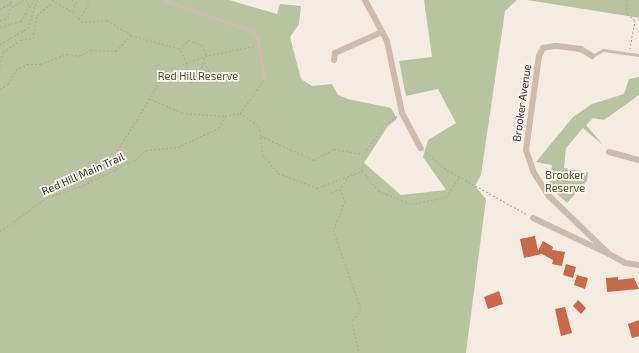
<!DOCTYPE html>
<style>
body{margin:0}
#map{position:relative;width:639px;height:353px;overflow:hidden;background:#f4ebe1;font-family:"Exo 2",sans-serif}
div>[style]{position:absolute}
.green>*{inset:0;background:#b8c4a0}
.building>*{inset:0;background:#c8694b}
.path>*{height:1px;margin-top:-0.5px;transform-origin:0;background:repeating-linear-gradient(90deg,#b9a596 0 2px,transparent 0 4px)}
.lane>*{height:3px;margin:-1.5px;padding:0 1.5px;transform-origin:1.5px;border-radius:1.5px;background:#cdbbac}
.street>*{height:6px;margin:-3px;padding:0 3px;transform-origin:3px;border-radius:3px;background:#cdbbac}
span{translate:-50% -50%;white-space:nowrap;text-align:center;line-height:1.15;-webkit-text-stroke:3.5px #fbf5ee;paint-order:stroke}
.park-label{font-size:11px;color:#4a5a2e}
.street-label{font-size:11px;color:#3b302b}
</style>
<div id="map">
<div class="green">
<i style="clip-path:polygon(0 0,229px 0,277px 14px,280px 4px,301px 6px,299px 24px,290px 37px,301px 79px,312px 86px,332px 84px,338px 95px,348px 99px,391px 108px,397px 119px,388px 126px,364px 163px,401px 195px,446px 190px,423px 157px,428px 140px,456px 123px,438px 89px,406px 96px,399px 61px,432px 57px,424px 0,517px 0,505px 11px,481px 175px,475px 186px,486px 199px,466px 353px,0 353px)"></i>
<i style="clip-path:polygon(527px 0,639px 0,639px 18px,634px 17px)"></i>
<i style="clip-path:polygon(639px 77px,639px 95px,604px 120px,593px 118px,586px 125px,603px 145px,583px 128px,566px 148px,564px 168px,588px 172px,587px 181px,567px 203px,549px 187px,552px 165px,536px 162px,573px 117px,592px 104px,624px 94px,629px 79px)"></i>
</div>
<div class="building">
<i style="clip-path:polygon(535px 236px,538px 251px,543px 241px,553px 247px,552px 250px,565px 252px,562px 266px,552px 264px,553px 260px,542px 254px,524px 258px,520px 239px)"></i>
<i style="clip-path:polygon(566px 264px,576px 267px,573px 278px,563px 275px)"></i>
<i style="clip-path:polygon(577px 275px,588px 278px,585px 289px,574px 285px)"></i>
<i style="clip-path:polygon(618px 277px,618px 280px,634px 278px,639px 289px,607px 292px,606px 278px)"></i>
<i style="clip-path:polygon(499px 291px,503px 304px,488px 309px,484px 297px)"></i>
<i style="clip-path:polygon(578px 300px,586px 308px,581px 314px,573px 306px)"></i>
<i style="clip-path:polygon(565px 307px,572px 333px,561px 336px,555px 309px)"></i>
<i style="clip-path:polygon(639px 320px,639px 336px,632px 338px,628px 324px)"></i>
</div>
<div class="path">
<i style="left:26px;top:0;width:5px;rotate:68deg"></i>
<i style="left:52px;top:0;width:24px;rotate:30deg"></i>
<i style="left:73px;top:12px;width:13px;rotate:51deg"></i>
<i style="left:81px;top:22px;width:26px;rotate:-4deg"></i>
<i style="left:107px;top:20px;width:28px;rotate:32deg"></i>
<i style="left:131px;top:35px;width:51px;rotate:15.9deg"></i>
<i style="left:72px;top:0;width:6px;rotate:72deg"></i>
<i style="left:627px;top:0;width:14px;rotate:90deg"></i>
<i style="left:627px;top:14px;width:10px;rotate:37deg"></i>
<i style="left:635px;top:20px;width:29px;rotate:100deg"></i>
<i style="left:12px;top:7px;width:13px;rotate:-32deg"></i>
<i style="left:0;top:9px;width:13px;rotate:-29deg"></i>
<i style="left:73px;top:11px;width:12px;rotate:-70deg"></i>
<i style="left:79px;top:19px;width:22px;rotate:-58deg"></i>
<i style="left:0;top:20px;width:8px;rotate:-14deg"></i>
<i style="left:8px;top:18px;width:18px;rotate:-81deg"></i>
<i style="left:0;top:27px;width:22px;rotate:-16deg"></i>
<i style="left:21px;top:21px;width:25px;rotate:-58deg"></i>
<i style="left:188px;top:40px;width:15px;rotate:20deg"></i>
<i style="left:202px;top:45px;width:10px;rotate:66deg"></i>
<i style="left:206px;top:54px;width:23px;rotate:108deg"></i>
<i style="left:199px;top:76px;width:11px;rotate:139deg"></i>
<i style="left:191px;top:83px;width:7px;rotate:-146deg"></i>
<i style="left:185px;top:79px;width:16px;rotate:-83deg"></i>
<i style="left:187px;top:63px;width:16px;rotate:-117deg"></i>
<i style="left:180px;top:49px;width:12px;rotate:-48deg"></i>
<i style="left:0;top:44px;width:32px;rotate:-30deg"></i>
<i style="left:28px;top:28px;width:29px;rotate:-72deg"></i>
<i style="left:205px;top:56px;width:51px;rotate:-11.3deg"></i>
<i style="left:205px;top:62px;width:11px;rotate:68deg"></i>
<i style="left:209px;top:72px;width:22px;rotate:13deg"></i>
<i style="left:0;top:65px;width:13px;rotate:-77deg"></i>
<i style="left:3px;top:52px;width:22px;rotate:-34deg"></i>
<i style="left:21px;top:40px;width:12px;rotate:-9deg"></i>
<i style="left:33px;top:38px;width:23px;rotate:-80deg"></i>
<i style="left:37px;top:15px;width:19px;rotate:-39deg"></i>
<i style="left:0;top:89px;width:9px;rotate:-32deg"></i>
<i style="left:8px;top:84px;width:16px;rotate:-60deg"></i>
<i style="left:16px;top:70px;width:13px;rotate:-29deg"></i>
<i style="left:27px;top:64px;width:13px"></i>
<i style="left:40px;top:64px;width:29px;rotate:-20deg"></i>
<i style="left:67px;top:54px;width:12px;rotate:9deg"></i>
<i style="left:79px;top:56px;width:13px;rotate:-27deg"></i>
<i style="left:91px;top:50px;width:25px;rotate:2deg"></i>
<i style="left:116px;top:51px;width:22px;rotate:-47deg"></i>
<i style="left:151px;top:99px;width:34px;rotate:24deg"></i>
<i style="left:182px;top:113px;width:42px;rotate:4.1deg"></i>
<i style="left:240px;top:113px;width:23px;rotate:34deg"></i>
<i style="left:259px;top:126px;width:29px;rotate:82deg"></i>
<i style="left:263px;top:155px;width:23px;rotate:50deg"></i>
<i style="left:278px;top:173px;width:42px;rotate:21deg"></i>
<i style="left:317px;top:188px;width:48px;rotate:-20.7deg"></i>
<i style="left:397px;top:116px;width:12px;rotate:145deg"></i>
<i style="left:387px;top:123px;width:39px;rotate:128deg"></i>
<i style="left:363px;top:154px;width:17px;rotate:93deg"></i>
<i style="left:362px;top:171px;width:26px;rotate:50deg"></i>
<i style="left:379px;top:191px;width:35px;rotate:22deg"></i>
<i style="left:411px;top:204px;width:36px;rotate:-11deg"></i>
<i style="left:446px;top:197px;width:25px;rotate:-56deg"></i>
<i style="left:261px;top:136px;width:58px;rotate:24.4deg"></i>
<i style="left:314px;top:160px;width:23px;rotate:-29deg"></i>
<i style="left:334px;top:149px;width:29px;rotate:10deg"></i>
<i style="left:426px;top:152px;width:24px;rotate:42deg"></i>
<i style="left:444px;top:168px;width:96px;rotate:29.2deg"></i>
<i style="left:347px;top:179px;width:12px;rotate:125deg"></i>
<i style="left:340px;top:189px;width:13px;rotate:67deg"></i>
<i style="left:345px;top:201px;width:31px;rotate:112deg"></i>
<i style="left:333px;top:230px;width:84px;rotate:70.5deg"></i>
<i style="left:361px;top:309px;width:15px;rotate:127deg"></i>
<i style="left:352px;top:321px;width:33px;rotate:78deg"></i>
<i style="left:87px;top:182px;width:24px;rotate:-35deg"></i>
<i style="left:107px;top:168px;width:115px;rotate:-58.5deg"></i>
<i style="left:167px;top:70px;width:40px;rotate:-20.2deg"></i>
<i style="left:331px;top:192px;width:9px;rotate:-18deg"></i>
<i style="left:0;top:231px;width:59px;rotate:-35.3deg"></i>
<i style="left:48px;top:197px;width:38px;rotate:-18deg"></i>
<i style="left:84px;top:185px;width:57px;rotate:-26.1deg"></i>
<i style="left:135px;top:160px;width:15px;rotate:-42deg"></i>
<i style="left:146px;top:150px;width:32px;rotate:-5deg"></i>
<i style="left:178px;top:147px;width:45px;rotate:-24.9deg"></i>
<i style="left:219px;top:128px;width:13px;rotate:-63deg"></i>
<i style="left:225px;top:116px;width:15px;rotate:-11deg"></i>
<i style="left:240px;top:113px;width:41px;rotate:-54deg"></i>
</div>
<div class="lane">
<i style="left:164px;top:0;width:93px;rotate:19.4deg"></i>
<i style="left:252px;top:31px;width:10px;rotate:53deg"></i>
<i style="left:258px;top:39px;width:37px;rotate:81deg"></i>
<i style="left:592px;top:56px;width:13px;rotate:-29deg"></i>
<i style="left:603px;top:50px;width:36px;rotate:8deg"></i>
</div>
<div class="street">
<i style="left:365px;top:0;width:47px;rotate:61.8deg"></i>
<i style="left:387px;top:41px;width:74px;rotate:78.2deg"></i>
<i style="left:402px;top:113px;width:40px;rotate:62deg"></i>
<i style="left:592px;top:56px;width:13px;rotate:-148deg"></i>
<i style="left:581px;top:49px;width:26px;rotate:-173deg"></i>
<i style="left:555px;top:46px;width:12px;rotate:171deg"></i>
<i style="left:543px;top:48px;width:9px;rotate:117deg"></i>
<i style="left:539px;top:56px;width:95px;rotate:97.9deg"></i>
<i style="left:526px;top:150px;width:24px;rotate:71deg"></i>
<i style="left:534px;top:173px;width:27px;rotate:57deg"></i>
<i style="left:549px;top:196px;width:83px;rotate:44deg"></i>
<i style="left:609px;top:254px;width:18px;rotate:29deg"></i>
<i style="left:625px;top:263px;width:14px;rotate:8deg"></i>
<i style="left:334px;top:60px;width:7px;rotate:-82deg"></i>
<i style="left:335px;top:53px;width:51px;rotate:-24.1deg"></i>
<i style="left:609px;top:152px;width:31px;rotate:15deg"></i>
<i style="left:533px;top:218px;width:84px;rotate:25.3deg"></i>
</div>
<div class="park-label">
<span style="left:198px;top:76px">Red Hill Reserve</span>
<span style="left:565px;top:182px">Brooker<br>Reserve</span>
</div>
<div class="street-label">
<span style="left:522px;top:103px;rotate:-82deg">Brooker Avenue</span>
<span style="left:83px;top:174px;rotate:-24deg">Red Hill Main Trail</span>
</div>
</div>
